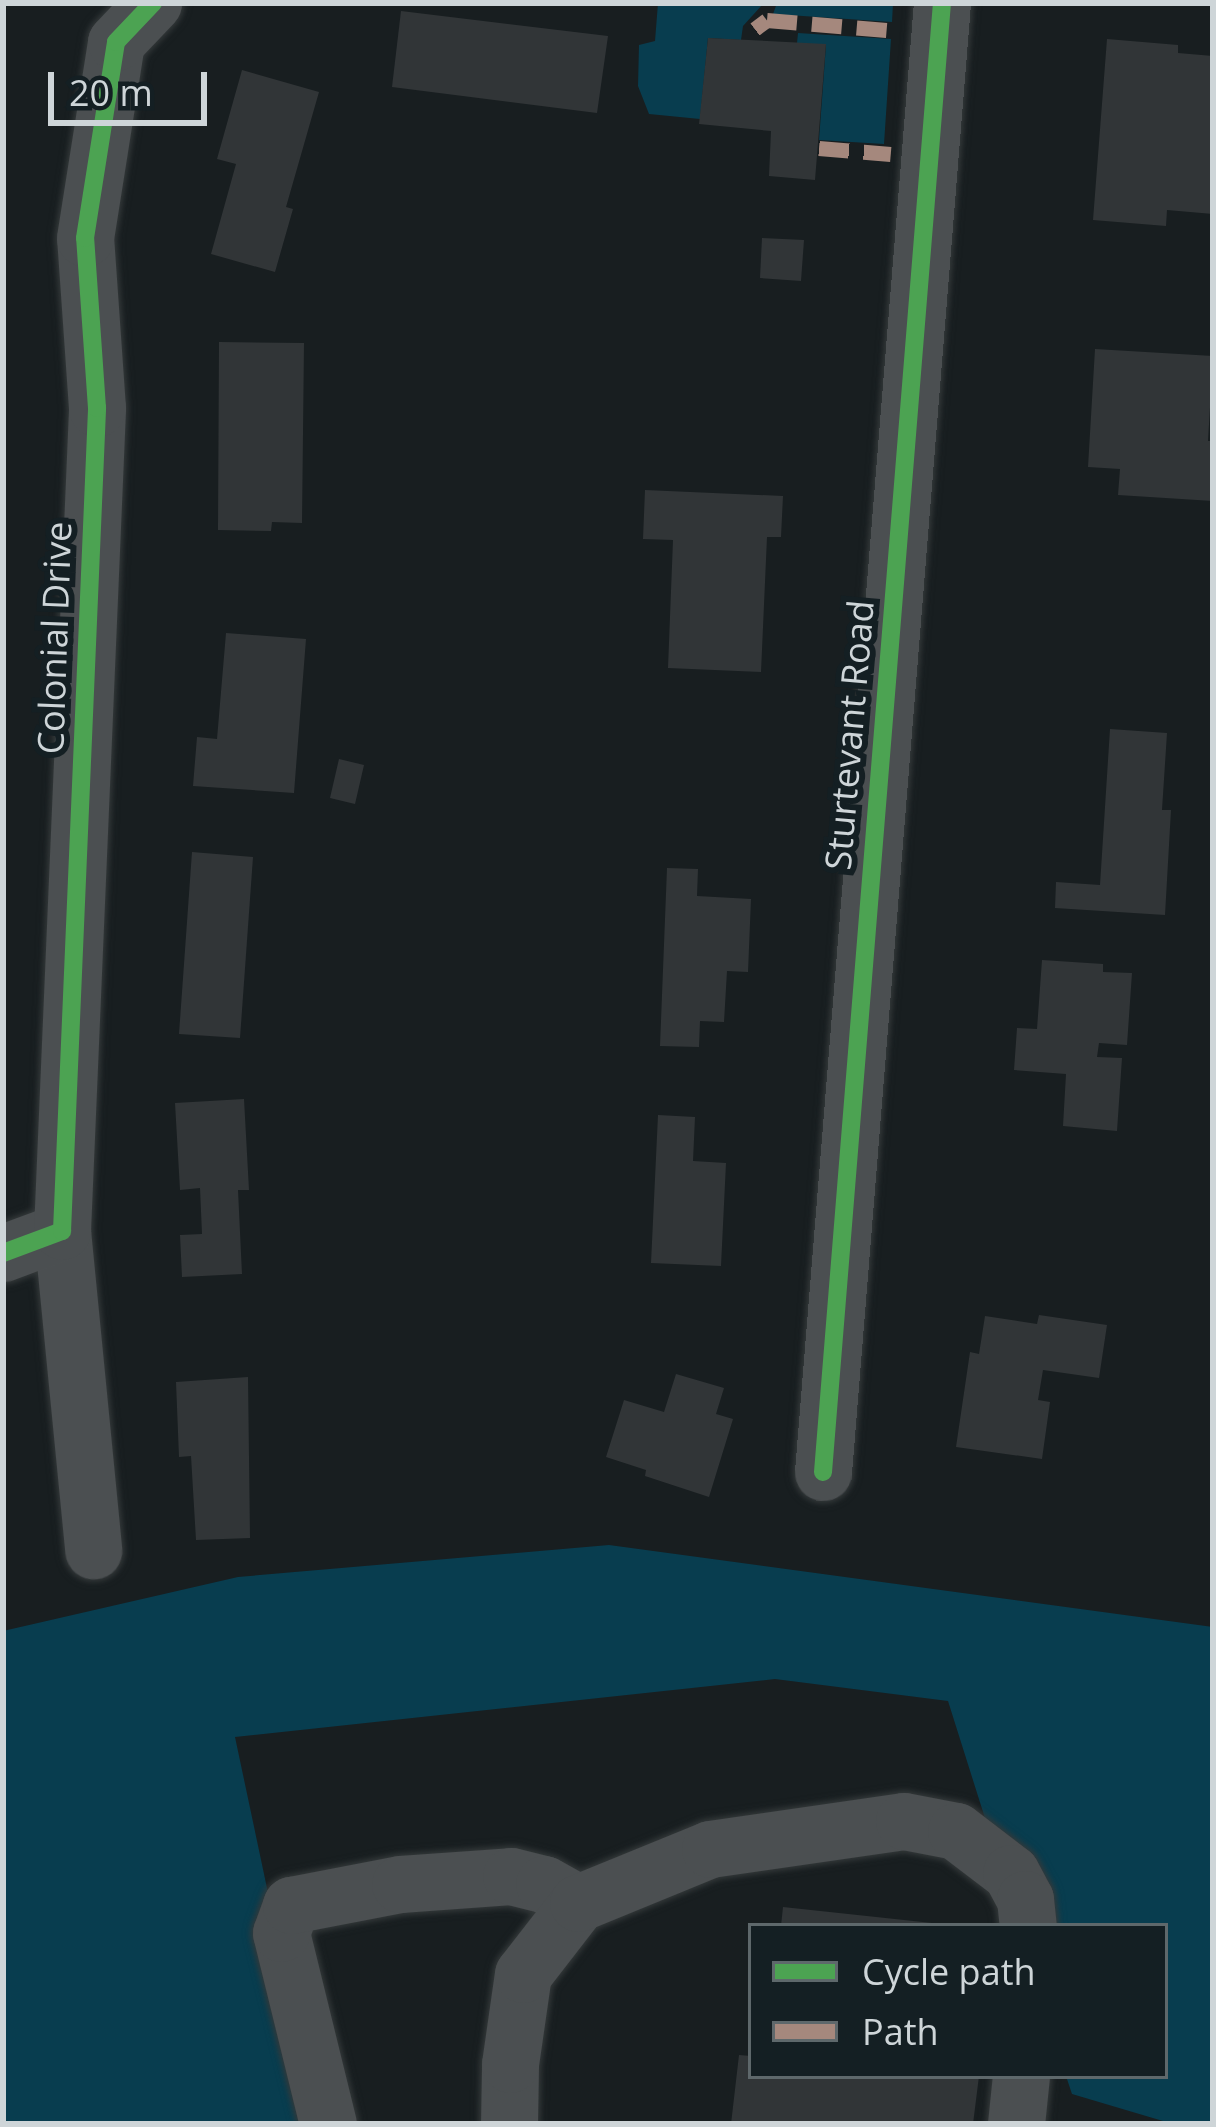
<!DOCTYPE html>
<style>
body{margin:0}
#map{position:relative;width:1216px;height:2127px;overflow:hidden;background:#181e20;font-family:"Open Sans",sans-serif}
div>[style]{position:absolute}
.green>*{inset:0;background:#083d4f}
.building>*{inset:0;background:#313537}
.roads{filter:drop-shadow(0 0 3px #34393a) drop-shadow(0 0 3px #34393a)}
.minor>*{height:57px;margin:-28.5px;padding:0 28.5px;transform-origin:28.5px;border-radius:28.5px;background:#4b4f51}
.quiet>*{height:15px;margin-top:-7.5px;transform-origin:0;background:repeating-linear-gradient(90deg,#a5887d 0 30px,transparent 0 45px)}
.cycleway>*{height:18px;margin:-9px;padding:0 9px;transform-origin:9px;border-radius:9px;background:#4ca352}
span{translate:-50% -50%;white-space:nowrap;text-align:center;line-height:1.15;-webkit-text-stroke:12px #141f23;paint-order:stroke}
.street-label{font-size:36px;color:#ced5d8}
.frame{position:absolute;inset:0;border:6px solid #ced5d8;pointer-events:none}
.legend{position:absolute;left:748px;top:1923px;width:420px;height:156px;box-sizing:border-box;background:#141f23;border:3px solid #5e686b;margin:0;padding:15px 21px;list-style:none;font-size:36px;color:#ced5d8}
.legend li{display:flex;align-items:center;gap:24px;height:60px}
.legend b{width:60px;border:3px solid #5e686b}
.scale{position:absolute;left:48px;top:72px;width:159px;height:54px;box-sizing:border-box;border:6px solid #ced5d8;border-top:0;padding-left:15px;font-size:36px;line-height:42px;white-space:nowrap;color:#ced5d8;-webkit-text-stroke:9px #141f23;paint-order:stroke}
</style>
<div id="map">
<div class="green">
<i style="clip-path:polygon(658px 3px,763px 4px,743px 26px,741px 40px,708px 38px,700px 119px,649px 114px,638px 86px,639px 45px,655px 41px)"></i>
<i style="clip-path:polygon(777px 3px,893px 3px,892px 22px,773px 14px)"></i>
<i style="clip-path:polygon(798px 33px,891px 39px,884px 144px,819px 140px,826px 45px,797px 43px)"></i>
<i style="clip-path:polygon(609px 1545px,1213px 1627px,1213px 2124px,1173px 2124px,1072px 2094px,1066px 2076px,1165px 2076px,1165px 1926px,1019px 1926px,948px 1701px,775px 1679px,235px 1737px,317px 2124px,3px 2124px,3px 1631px,238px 1577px)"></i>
</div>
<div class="building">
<i style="clip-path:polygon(401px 11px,608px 36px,597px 113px,392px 87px)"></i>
<i style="clip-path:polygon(708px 38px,826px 44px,815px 180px,769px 176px,771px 131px,699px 124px)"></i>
<i style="clip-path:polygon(1107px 39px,1178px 45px,1178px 53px,1213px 56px,1213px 214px,1167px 210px,1166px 226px,1093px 220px)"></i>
<i style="clip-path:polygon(242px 70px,319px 92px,286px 207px,293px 209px,275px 272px,211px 254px,236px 164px,217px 159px)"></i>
<i style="clip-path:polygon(762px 238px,804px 240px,801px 281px,760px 278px)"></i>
<i style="clip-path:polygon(219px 342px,304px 343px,302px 523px,272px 522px,271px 531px,218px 530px)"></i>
<i style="clip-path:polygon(1095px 349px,1213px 356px,1208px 441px,1213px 441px,1213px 501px,1118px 495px,1120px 469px,1088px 467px)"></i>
<i style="clip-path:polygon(645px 490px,783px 496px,781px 537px,767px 537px,761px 672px,668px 668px,673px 540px,643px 539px)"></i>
<i style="clip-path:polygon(226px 633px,306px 639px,294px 793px,193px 786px,197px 737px,217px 739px)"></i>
<i style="clip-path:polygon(1110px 729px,1167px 733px,1162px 810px,1171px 810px,1165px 915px,1055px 908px,1056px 882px,1100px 885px)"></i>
<i style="clip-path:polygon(339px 759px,364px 765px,355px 804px,330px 798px)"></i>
<i style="clip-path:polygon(192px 852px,253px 857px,240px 1038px,179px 1034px)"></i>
<i style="clip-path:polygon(667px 868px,698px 869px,697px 896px,751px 899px,748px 972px,727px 971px,724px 1022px,700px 1021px,699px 1047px,660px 1046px)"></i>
<i style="clip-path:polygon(1042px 960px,1103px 964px,1103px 972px,1132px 973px,1127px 1045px,1099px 1043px,1097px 1057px,1122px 1058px,1117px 1131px,1063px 1126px,1066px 1074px,1014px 1070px,1017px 1028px,1037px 1029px)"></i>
<i style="clip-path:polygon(244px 1099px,249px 1190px,238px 1190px,242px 1274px,182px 1277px,180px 1235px,202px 1234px,200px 1188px,180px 1190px,175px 1103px)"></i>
<i style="clip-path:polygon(658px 1115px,695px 1117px,693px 1161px,726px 1163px,721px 1266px,651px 1263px)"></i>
<i style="clip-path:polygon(1039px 1315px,1107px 1325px,1099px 1378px,1043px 1370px,1038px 1400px,1050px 1402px,1042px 1459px,956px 1447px,970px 1352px,979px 1354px,985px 1316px,1037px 1324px)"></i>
<i style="clip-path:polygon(676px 1374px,724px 1388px,716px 1414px,733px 1419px,709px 1497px,645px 1476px,646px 1470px,606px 1457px,624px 1400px,664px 1412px)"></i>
<i style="clip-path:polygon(248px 1377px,250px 1538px,196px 1540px,191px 1456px,179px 1457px,176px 1382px)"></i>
<i style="clip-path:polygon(783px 1907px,932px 1923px,932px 1926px,781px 1926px)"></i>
<i style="clip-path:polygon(739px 2055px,751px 2056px,751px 2076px,979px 2076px,973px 2124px,731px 2124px)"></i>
</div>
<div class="roads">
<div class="minor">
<i style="left:62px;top:1231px;width:321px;rotate:84.4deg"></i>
<i style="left:3px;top:1253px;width:63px;rotate:-20.4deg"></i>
<i style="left:62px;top:1231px;width:824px;rotate:-87.56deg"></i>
<i style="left:97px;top:408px;width:170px;rotate:-94deg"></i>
<i style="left:85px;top:238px;width:198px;rotate:-81deg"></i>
<i style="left:116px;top:42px;width:54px;rotate:-46.5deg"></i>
<i style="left:823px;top:1472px;width:1474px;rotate:-85.37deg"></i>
<i style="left:328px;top:2124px;width:197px;rotate:-103.8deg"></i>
<i style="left:281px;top:1933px;width:30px;rotate:-70deg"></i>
<i style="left:291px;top:1905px;width:111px;rotate:-10.9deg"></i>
<i style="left:400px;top:1884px;width:111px;rotate:-4.1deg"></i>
<i style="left:511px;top:1876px;width:34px;rotate:14deg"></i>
<i style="left:544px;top:1884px;width:39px;rotate:29deg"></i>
<i style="left:509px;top:2124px;width:60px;rotate:-89deg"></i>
<i style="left:510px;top:2064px;width:91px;rotate:-81.8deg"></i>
<i style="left:523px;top:1974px;width:90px;rotate:-52.2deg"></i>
<i style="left:578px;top:1903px;width:143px;rotate:-22.2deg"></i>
<i style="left:710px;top:1849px;width:196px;rotate:-8.2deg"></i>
<i style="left:904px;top:1821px;width:53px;rotate:10.9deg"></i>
<i style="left:956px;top:1831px;width:69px;rotate:37.4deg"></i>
<i style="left:1011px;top:1873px;width:30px;rotate:62deg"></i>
<i style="left:1025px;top:1899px;width:27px;rotate:84deg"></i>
<i style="left:1016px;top:2124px;width:48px;rotate:-84.1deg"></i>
</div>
</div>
<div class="quiet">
<i style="left:755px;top:29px;width:15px;rotate:-37deg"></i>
<i style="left:767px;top:20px;width:132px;rotate:4.8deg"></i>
<i style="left:819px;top:148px;width:72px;rotate:4.8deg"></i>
</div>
<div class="cycleway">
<i style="left:3px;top:1253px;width:63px;rotate:-20.4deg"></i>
<i style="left:62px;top:1231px;width:824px;rotate:-87.56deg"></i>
<i style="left:97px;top:408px;width:170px;rotate:-94deg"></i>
<i style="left:85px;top:238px;width:198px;rotate:-81deg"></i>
<i style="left:116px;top:42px;width:54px;rotate:-46.5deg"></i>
<i style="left:823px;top:1472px;width:1474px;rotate:-85.37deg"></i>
</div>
<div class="street-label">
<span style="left:54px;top:638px;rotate:-88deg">Colonial Drive</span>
<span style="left:849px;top:735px;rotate:-85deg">Sturtevant Road</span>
</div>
<div class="frame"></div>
<ul class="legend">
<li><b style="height:15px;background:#4ca352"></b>Cycle path</li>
<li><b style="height:15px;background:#a5887d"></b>Path</li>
</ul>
<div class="scale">20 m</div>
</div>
